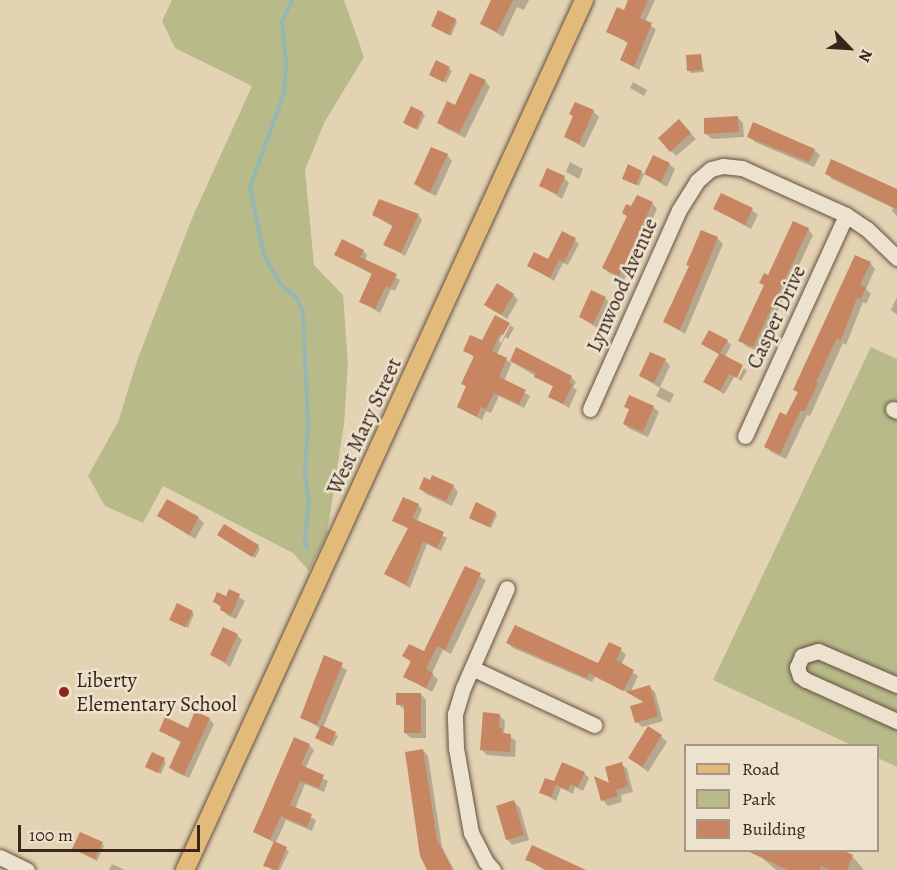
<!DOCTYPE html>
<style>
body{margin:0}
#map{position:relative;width:897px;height:870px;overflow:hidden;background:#e3d3b3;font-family:Alegreya,serif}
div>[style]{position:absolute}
.green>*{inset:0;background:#b8bb89}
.shadow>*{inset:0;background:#0003}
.stream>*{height:4px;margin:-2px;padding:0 2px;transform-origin:2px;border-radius:2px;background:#96b7b2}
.building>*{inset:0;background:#c78661}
.roads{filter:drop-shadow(0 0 2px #645042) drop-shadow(0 0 2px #645042)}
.minor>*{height:15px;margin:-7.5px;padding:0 7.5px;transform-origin:7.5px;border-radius:7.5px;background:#ede2ce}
.major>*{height:18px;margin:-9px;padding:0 9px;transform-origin:9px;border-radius:9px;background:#e2ba7a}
.dots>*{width:16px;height:16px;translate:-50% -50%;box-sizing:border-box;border:3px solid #ede2ce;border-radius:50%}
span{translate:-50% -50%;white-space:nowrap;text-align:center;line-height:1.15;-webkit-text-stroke:5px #ede2ce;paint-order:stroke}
.street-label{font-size:21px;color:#39251c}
.poi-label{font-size:21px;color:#39251c}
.left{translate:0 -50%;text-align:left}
.legend{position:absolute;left:684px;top:744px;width:195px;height:108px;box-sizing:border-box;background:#ede2ce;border:2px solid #a59687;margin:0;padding:8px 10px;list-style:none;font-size:18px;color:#39251c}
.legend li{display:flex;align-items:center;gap:12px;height:30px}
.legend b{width:30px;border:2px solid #a59687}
.north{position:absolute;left:819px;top:18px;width:60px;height:60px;-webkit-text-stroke:4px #ede2ce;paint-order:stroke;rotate:115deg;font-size:16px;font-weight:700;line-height:24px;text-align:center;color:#39251c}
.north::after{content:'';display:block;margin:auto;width:21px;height:27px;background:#39251c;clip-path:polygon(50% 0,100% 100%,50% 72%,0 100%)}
.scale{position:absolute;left:18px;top:825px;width:182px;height:27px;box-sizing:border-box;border:3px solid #39251c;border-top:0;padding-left:8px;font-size:18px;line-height:21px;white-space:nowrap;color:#39251c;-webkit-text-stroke:4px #ede2ce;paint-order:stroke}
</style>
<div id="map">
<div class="green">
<i style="clip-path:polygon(172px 0,344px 0,364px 57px,324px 123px,305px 170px,314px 265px,343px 295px,348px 363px,344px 424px,327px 534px,309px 571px,293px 553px,163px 486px,143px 523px,105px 506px,88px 476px,118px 422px,138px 358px,193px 216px,252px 86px,175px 48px,162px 21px)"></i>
<i style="clip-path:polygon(871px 347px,897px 359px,897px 767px,878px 758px,878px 746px,851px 745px,713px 680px)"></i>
</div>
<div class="shadow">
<i style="clip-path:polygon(493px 0,529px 0,524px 10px,517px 7px,503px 37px,482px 24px)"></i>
<i style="clip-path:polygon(630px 0,655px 0,645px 22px,656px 29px,639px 70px,622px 60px,629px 44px,608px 31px,624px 12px)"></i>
<i style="clip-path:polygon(455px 20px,457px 22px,451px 36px,432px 26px)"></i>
<i style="clip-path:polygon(701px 55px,704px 72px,691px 73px,688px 70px)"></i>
<i style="clip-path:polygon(436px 62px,452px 71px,446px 83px,431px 75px)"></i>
<i style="clip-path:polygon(485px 81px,490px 87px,465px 138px,445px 128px,439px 123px)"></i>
<i style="clip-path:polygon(633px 82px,647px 90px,644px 96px,630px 88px)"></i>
<i style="clip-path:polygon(593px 111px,599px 117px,584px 148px,566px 137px,574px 118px,571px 114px)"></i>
<i style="clip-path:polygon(422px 113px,425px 115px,418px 130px,407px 125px)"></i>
<i style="clip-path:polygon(737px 117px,743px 123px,744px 137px,712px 139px,706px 134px)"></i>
<i style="clip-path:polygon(684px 126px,696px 139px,676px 156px,671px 151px)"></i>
<i style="clip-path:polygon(749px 137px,814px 150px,820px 155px,814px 167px,755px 142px)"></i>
<i style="clip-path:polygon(447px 155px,452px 161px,436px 196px,421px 189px,416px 184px)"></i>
<i style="clip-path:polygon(570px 162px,583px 169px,579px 179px,566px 172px)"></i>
<i style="clip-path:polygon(669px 164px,675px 169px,667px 187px,645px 174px)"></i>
<i style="clip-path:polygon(641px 172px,644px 174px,639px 186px,624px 179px)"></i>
<i style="clip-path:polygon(827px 173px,897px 193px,897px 216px,892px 211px,893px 208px,832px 179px)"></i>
<i style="clip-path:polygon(564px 178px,569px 183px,562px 199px,540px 185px)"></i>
<i style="clip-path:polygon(722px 195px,752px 210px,758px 215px,751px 229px,715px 209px)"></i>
<i style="clip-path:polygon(652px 203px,657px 209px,624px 280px,609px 273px,604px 268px,628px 217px,624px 213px)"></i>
<i style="clip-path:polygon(374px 215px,418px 215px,422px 220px,405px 256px,385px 244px,393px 227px)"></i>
<i style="clip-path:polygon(808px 229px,813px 235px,759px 352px,746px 346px,740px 340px,765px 287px,761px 282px,769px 277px)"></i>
<i style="clip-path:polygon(717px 238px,723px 244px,685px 334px,665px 322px)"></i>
<i style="clip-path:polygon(575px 240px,579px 244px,568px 265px,563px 263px,554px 281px,529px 266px,549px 261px)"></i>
<i style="clip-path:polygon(363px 251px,367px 255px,365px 261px,400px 280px,395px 291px,391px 289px,380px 313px,360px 301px,373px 275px,336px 255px)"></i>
<i style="clip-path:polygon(870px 263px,875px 269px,866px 289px,871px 294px,866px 304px,863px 302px,846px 345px,843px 343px,810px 416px,807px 415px,786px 459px,771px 452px,766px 446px,787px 417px,799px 394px,794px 389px)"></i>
<i style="clip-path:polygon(513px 295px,518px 300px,507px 319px,486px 305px)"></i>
<i style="clip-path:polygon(897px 297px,897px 315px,891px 310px)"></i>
<i style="clip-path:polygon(605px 298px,611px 304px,599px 329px,580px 317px)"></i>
<i style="clip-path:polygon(508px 323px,499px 341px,501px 343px,510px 325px,514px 328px,508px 339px,505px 337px,497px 354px,511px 363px,517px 350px,571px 377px,576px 382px,573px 387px,577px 390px,569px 408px,550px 396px,554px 387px,512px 362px,504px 381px,530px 396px,524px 408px,499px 396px,491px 413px,486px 411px,482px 420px,458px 407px,467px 388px,463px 384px,475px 358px,465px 350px,483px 342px)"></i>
<i style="clip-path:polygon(727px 341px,731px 345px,725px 357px,741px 366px,724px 394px,705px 382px,720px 355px,703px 344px)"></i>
<i style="clip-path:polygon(665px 360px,670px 366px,660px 387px,674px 394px,670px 403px,656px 396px,660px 388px,641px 376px)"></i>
<i style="clip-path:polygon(744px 368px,747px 371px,741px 381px,738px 379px)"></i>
<i style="clip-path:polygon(626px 407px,653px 407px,659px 412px,648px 437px,630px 429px,624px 424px,630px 410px)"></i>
<i style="clip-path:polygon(453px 486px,458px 492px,452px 506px,426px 494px,421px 489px)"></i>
<i style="clip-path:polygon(418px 505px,422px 509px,417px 521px,447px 538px,441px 551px,427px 544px,410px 588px,386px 574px,409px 529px,394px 520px)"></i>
<i style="clip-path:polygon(495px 513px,497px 515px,491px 528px,473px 520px)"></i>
<i style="clip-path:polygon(159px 516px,198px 518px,204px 523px,195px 539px)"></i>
<i style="clip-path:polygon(221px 537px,258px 546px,260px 549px,255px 558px)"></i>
<i style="clip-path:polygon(466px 568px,486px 580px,451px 654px,443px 650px,432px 673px,438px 680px,432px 692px,405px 677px,412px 663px,404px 656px,425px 653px)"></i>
<i style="clip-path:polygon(230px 591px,245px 601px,236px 619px,227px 615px,215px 601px,227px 598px)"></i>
<i style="clip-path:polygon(192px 612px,194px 614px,188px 628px,174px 622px)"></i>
<i style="clip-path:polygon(237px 635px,242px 640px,230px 667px,212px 655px)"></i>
<i style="clip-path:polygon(508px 643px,599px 664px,621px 650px,626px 655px,621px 665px,638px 676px,630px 693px,649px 687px,655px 692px,663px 721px,642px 727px,637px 722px,645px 703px,629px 693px,595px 677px,592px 682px,513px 648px)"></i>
<i style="clip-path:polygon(325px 657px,347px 670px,323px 728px,338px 736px,333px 746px,319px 740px,321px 729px,302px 717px)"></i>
<i style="clip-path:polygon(421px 694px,426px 700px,426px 738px,411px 738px,405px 733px,405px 710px,398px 704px)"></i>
<i style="clip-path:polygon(499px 715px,505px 721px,504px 732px,516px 741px,515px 757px,487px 755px,481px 749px)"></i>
<i style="clip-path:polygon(209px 719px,214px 724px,189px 778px,175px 772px,171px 767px,182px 743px,160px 731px,188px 730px)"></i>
<i style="clip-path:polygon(661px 736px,667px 742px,648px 772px,630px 758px)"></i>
<i style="clip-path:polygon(309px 745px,314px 750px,305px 769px,328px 781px,324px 792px,305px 784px,295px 809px,316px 820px,312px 831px,286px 820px,275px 844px,289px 851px,280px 870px,272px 870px,265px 865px,275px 843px,255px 832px)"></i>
<i style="clip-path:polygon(423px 750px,428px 756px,442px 847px,454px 870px,429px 870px)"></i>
<i style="clip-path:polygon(164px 760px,166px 762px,161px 774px,149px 769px)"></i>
<i style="clip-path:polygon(621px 764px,627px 769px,633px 792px,621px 795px,622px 802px,608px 806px,603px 800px,597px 779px,611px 783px)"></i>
<i style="clip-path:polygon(584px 773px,589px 778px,583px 791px,575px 787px,573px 794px,561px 788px,556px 801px,541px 792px,555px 783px)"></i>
<i style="clip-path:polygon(514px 802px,520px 808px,529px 840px,512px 845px,507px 839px)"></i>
<i style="clip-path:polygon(102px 844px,104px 846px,97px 861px,74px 849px)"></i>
<i style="clip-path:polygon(839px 850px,853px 857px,864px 870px,776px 870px,759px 855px)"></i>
<i style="clip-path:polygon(527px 859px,584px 870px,544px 870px)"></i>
<i style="clip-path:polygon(112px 864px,125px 870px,109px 870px)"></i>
</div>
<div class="stream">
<i style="left:292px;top:0;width:24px;rotate:114deg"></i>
<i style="left:282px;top:22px;width:41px;rotate:84.4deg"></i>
<i style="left:286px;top:63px;width:30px;rotate:94deg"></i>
<i style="left:284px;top:93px;width:100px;rotate:109.9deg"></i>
<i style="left:250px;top:187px;width:70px;rotate:78.5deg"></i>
<i style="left:264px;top:256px;width:32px;rotate:60deg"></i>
<i style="left:280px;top:284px;width:22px;rotate:39deg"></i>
<i style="left:297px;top:298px;width:16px;rotate:68deg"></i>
<i style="left:303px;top:313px;width:109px;rotate:87.4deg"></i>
<i style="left:308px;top:422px;width:52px;rotate:93.3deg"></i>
<i style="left:305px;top:474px;width:29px;rotate:82deg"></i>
<i style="left:309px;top:503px;width:35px;rotate:97deg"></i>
<i style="left:305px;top:538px;width:11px;rotate:80deg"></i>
</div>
<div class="building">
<i style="clip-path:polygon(491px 0,513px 0,497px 32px,480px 24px)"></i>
<i style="clip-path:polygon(628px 0,648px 0,640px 18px,652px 23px,634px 67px,620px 60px,628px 42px,606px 32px,617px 7px,624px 10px)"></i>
<i style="clip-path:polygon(438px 10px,456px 19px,449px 35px,431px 26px)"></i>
<i style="clip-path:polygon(701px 54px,702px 70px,687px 71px,686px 55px)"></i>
<i style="clip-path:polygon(436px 60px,450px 67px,443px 82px,429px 75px)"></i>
<i style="clip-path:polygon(470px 73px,486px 80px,459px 133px,437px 123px,447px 101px,455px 105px)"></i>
<i style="clip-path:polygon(575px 102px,594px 110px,579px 144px,564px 137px,573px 116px,569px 114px)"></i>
<i style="clip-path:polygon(411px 106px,423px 112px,416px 129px,403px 123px)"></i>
<i style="clip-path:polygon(738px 116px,739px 132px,704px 134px,704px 118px)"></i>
<i style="clip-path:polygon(679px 119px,691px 133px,670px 152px,658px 138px)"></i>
<i style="clip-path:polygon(753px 122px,815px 149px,809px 162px,747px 137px)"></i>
<i style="clip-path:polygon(431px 147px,448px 154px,430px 192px,414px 184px)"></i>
<i style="clip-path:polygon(653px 155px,670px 163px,661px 182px,644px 174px)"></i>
<i style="clip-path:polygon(831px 159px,897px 189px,897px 209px,825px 174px)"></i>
<i style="clip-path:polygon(628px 164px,642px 171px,636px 185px,622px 179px)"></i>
<i style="clip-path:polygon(547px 168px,565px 176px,557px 194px,539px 186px)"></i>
<i style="clip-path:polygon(721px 193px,753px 208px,745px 225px,713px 209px)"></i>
<i style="clip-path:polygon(637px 195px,653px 202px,619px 276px,602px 268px,627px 216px,622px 213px,626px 204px,631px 206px)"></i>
<i style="clip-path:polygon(379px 199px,419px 214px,401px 253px,383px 245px,393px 225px,372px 215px)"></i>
<i style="clip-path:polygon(793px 221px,809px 228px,753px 347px,738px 341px,764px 285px,759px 283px,764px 273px,768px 275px)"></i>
<i style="clip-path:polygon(701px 230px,718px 237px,680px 330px,663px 322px,689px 266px,686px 265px)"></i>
<i style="clip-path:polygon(562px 231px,576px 238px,564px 262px,559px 260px,550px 278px,527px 266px,534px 252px,548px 259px)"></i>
<i style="clip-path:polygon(342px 239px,364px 250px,360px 257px,397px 274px,390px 288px,386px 286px,375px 309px,359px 302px,372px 273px,334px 255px)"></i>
<i style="clip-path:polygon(855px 255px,871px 262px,860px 285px,866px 287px,861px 299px,857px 298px,841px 340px,837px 338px,816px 382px,818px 383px,804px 412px,801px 410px,780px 454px,764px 447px,780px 412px,786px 415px,798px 392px,793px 390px)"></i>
<i style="clip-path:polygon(497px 283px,514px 294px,501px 315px,484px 305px)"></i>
<i style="clip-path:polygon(591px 290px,606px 297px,593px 324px,579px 317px)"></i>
<i style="clip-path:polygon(495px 315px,510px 323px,503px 335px,500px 334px,492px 351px,507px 358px,499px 377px,526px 390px,519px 404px,494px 393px,486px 409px,481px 407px,477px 417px,457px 407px,466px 386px,461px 384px,474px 356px,463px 351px,470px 335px,482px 340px)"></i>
<i style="clip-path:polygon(709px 330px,728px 340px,720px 353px,743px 365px,737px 378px,729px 374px,720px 391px,703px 382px,719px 354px,701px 344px)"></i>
<i style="clip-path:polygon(516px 347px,572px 376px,569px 382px,573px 384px,563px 404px,548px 397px,553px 386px,534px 377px,536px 373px,510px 361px)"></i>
<i style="clip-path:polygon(650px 352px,666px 359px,654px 383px,639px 376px)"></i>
<i style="clip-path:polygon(629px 395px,654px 406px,643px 432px,623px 424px,629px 409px,624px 407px)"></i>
<i style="clip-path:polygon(432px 475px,454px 485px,446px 501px,419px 489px,424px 477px,430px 480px)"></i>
<i style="clip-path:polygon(403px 497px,419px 504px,412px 518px,444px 532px,437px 548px,423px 541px,406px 585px,384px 574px,408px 528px,392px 521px)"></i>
<i style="clip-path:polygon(167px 499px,199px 517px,189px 535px,157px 516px)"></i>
<i style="clip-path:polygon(476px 502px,496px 512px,489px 527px,469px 518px)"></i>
<i style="clip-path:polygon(224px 524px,259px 545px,252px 557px,217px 535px)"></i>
<i style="clip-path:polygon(465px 566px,481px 573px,445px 650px,437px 646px,426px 669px,433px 673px,426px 688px,403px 677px,411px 661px,402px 656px,409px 644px,424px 651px)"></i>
<i style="clip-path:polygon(229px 589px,240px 594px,231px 615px,220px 610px,221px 606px,213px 602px,217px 592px,226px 596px)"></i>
<i style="clip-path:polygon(177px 603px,193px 611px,185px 627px,169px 620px)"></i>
<i style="clip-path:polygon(515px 625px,598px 663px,609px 642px,622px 648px,616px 660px,634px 670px,623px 691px,589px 673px,587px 678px,506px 643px)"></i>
<i style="clip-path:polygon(223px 627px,238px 634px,225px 662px,210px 655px)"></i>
<i style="clip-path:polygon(324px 655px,343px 663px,317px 725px,300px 718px)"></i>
<i style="clip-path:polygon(650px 685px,658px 716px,635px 723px,630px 706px,644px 702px,626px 692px)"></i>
<i style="clip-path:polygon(396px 693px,421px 693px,421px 733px,404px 733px,404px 705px,396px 705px)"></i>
<i style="clip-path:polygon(195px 711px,210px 718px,184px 775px,169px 768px,181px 741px,159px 731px,165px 717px,188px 728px)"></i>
<i style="clip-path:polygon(483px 712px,500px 714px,499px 728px,502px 728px,502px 733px,511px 734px,510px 752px,480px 750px)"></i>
<i style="clip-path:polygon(321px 725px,336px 732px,330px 745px,315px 738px)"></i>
<i style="clip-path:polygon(648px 726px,662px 735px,642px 767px,628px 758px)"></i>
<i style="clip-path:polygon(294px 737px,310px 744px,301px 765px,324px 775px,319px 788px,300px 781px,290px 805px,312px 814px,307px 827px,281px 816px,270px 840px,253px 832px)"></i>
<i style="clip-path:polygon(423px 749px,437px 840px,453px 870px,427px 870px,420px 856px,405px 752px)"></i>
<i style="clip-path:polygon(152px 752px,165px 758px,158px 773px,145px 767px)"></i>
<i style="clip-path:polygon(562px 762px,585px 772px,578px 787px,571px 784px,568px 790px,556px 785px,551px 797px,539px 793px,545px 778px,554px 781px)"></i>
<i style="clip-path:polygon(622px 762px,628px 786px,616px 790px,618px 796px,601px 801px,594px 776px,609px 783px,605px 767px)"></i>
<i style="clip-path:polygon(514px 800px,524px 835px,506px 840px,496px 806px)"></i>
<i style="clip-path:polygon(80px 832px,103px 842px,95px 859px,72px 849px)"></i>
<i style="clip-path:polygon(274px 841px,287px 847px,277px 870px,263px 866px)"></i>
<i style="clip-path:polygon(532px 845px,586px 870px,547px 870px,531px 862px,525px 860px)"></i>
<i style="clip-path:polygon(745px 850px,842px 850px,853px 855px,847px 870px,831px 870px,821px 866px,819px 870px,788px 870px)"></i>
</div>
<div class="roads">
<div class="minor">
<i style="left:590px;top:409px;width:218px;rotate:-65.9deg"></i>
<i style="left:679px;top:210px;width:34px;rotate:-58deg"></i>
<i style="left:697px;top:181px;width:18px;rotate:-41deg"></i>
<i style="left:711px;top:169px;width:12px;rotate:-14deg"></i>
<i style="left:723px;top:166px;width:19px;rotate:6deg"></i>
<i style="left:742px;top:168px;width:114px;rotate:24.3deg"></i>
<i style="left:846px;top:215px;width:25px;rotate:34deg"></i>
<i style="left:867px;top:229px;width:42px;rotate:44deg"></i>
<i style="left:893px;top:409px;width:4px;rotate:27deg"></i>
<i style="left:745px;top:436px;width:243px;rotate:-65.4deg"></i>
<i style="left:472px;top:668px;width:135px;rotate:25deg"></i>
<i style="left:897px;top:685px;width:86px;rotate:-156.7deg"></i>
<i style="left:818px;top:651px;width:17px;rotate:163deg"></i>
<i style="left:802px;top:656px;width:12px;rotate:114deg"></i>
<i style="left:797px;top:667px;width:9px;rotate:72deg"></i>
<i style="left:800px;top:676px;width:7px;rotate:34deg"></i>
<i style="left:806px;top:680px;width:100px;rotate:24.3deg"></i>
<i style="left:0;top:857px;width:30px;rotate:26deg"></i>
<i style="left:493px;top:870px;width:11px;rotate:-131deg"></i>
<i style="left:486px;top:862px;width:33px;rotate:-117deg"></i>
<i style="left:471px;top:833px;width:86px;rotate:-100deg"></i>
<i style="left:456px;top:748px;width:34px;rotate:-92deg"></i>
<i style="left:455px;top:714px;width:27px;rotate:-73deg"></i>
<i style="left:463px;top:688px;width:109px;rotate:-66.3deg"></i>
</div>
<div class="major">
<i style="left:185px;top:870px;width:957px;rotate:-65.36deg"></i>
</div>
</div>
<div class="dots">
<i style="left:64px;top:692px;background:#8f2418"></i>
</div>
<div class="street-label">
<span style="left:622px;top:285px;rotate:-66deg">Lynwood Avenue</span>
<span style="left:776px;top:317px;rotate:-65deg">Casper Drive</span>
<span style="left:364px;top:426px;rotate:-65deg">West Mary Street</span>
</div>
<div class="poi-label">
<span class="left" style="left:76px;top:692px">Liberty<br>Elementary School</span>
</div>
<ul class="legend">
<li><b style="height:8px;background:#e2ba7a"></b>Road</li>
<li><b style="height:16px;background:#b8bb89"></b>Park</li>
<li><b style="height:16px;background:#c78661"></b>Building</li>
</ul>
<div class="north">N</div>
<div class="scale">100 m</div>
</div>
